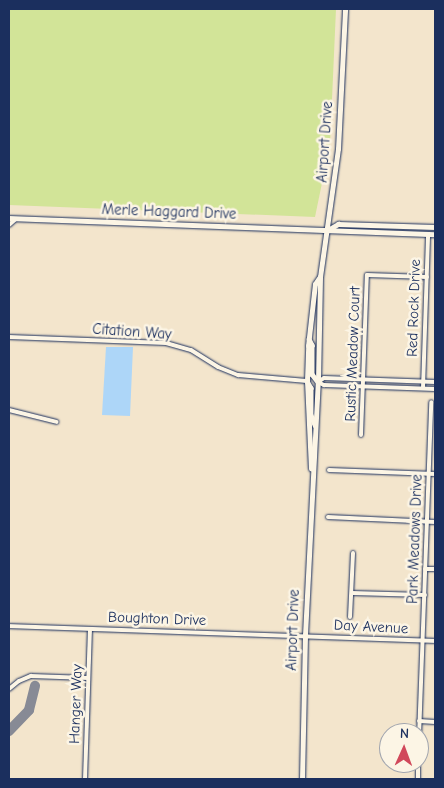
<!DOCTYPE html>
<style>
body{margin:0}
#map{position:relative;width:444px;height:788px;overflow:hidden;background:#f3e5cc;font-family:"Comic Neue",sans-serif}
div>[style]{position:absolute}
.green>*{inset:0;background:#d2e498}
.water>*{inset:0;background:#add6f8}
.taxiway>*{height:10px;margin:-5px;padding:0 5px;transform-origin:5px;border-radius:5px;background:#878a95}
.roads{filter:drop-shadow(0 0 1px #1b2f5e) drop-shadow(0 0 1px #1b2f5e)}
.minor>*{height:4px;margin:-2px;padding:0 2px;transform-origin:2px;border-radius:2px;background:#fcf5e5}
.major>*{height:4.5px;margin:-2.25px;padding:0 2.25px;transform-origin:2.25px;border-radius:2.25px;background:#fcf5e5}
span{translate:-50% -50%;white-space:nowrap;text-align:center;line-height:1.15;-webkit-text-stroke:5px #fcf5e5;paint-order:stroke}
.street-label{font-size:15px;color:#1b2f5e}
.frame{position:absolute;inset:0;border:10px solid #1b2f5e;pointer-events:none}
.north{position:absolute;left:379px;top:723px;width:50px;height:50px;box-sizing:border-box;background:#fcf5e5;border:1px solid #a2a6af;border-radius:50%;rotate:2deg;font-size:14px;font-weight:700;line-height:20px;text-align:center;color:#1b2f5e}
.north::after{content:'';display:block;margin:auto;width:18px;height:22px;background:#d1495b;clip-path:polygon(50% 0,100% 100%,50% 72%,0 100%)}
</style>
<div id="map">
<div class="green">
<i style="clip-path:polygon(9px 9px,336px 9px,330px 144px,315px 217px,9px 205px)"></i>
</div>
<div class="water">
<i style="clip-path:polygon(106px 347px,133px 347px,130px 416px,102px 415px)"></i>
</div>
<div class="taxiway">
<i style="left:9px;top:731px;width:29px;rotate:-46deg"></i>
<i style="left:29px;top:710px;width:25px;rotate:-76deg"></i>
</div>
<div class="roads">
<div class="minor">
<i style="left:9px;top:225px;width:9px;rotate:-41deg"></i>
<i style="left:9px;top:337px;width:157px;rotate:2.2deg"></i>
<i style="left:166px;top:343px;width:26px;rotate:16deg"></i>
<i style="left:191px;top:350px;width:32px;rotate:32deg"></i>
<i style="left:218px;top:367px;width:22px;rotate:22deg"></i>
<i style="left:238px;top:375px;width:69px;rotate:5deg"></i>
<i style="left:318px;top:382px;width:7px;rotate:-34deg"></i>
<i style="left:324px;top:378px;width:111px;rotate:2.1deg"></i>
<i style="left:318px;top:382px;width:7px;rotate:27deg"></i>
<i style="left:324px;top:385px;width:111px;rotate:2.1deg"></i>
<i style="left:423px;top:388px;width:154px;rotate:-88.1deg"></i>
<i style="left:9px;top:410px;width:49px;rotate:14deg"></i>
<i style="left:361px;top:435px;width:160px;rotate:-87.9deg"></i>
<i style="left:367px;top:275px;width:60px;rotate:1.9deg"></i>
<i style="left:329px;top:470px;width:106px;rotate:2.2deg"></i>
<i style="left:328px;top:517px;width:107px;rotate:2.7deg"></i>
<i style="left:425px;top:569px;width:10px"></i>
<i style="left:352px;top:593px;width:73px;rotate:1.6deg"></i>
<i style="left:350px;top:617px;width:64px;rotate:-87.3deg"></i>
<i style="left:9px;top:626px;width:426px;rotate:2deg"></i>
<i style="left:9px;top:689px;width:13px;rotate:-39deg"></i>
<i style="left:19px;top:681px;width:13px;rotate:-23deg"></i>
<i style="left:31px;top:676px;width:57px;rotate:2deg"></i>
<i style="left:419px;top:721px;width:16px;rotate:4deg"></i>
<i style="left:419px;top:737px;width:335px;rotate:-87.9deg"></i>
<i style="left:85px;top:779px;width:150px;rotate:-88.1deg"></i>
<i style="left:418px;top:779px;width:16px;rotate:-90deg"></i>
</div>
<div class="major">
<i style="left:9px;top:218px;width:426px;rotate:2.2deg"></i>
<i style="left:328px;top:230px;width:12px;rotate:-31deg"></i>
<i style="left:338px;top:224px;width:97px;rotate:1.8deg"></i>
<i style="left:309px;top:339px;width:7px;rotate:63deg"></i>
<i style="left:312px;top:345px;width:29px;rotate:90deg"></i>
<i style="left:312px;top:374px;width:10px;rotate:53deg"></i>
<i style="left:307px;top:381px;width:8px;rotate:60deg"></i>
<i style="left:311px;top:388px;width:27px;rotate:90deg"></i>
<i style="left:311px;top:415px;width:11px;rotate:68deg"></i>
<i style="left:311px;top:469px;width:88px;rotate:-92.6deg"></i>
<i style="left:307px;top:381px;width:35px;rotate:-88deg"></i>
<i style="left:308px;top:346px;width:62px;rotate:-83.6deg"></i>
<i style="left:315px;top:284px;width:7px;rotate:-56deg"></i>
<i style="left:302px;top:779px;width:144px;rotate:-88.8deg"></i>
<i style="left:305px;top:635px;width:253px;rotate:-87.1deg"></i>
<i style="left:318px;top:382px;width:105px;rotate:-88.9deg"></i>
<i style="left:320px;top:277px;width:129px;rotate:-82deg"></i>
<i style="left:338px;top:149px;width:140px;rotate:-87.1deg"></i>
</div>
</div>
<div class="street-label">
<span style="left:325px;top:142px;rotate:-86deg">Airport Drive</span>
<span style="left:169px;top:212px;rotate:2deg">Merle Haggard Drive</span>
<span style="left:414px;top:308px;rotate:-88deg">Red Rock Drive</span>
<span style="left:132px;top:332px;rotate:4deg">Citation Way</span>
<span style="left:353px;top:354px;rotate:-88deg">Rustic Meadow Court</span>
<span style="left:415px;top:539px;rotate:-88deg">Park Meadows Drive</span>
<span style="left:157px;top:619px;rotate:2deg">Boughton Drive</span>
<span style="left:371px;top:627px;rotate:3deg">Day Avenue</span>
<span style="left:293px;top:630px;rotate:-88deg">Airport Drive</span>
<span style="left:76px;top:704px;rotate:-88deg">Hanger Way</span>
</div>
<div class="frame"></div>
<div class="north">N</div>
</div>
